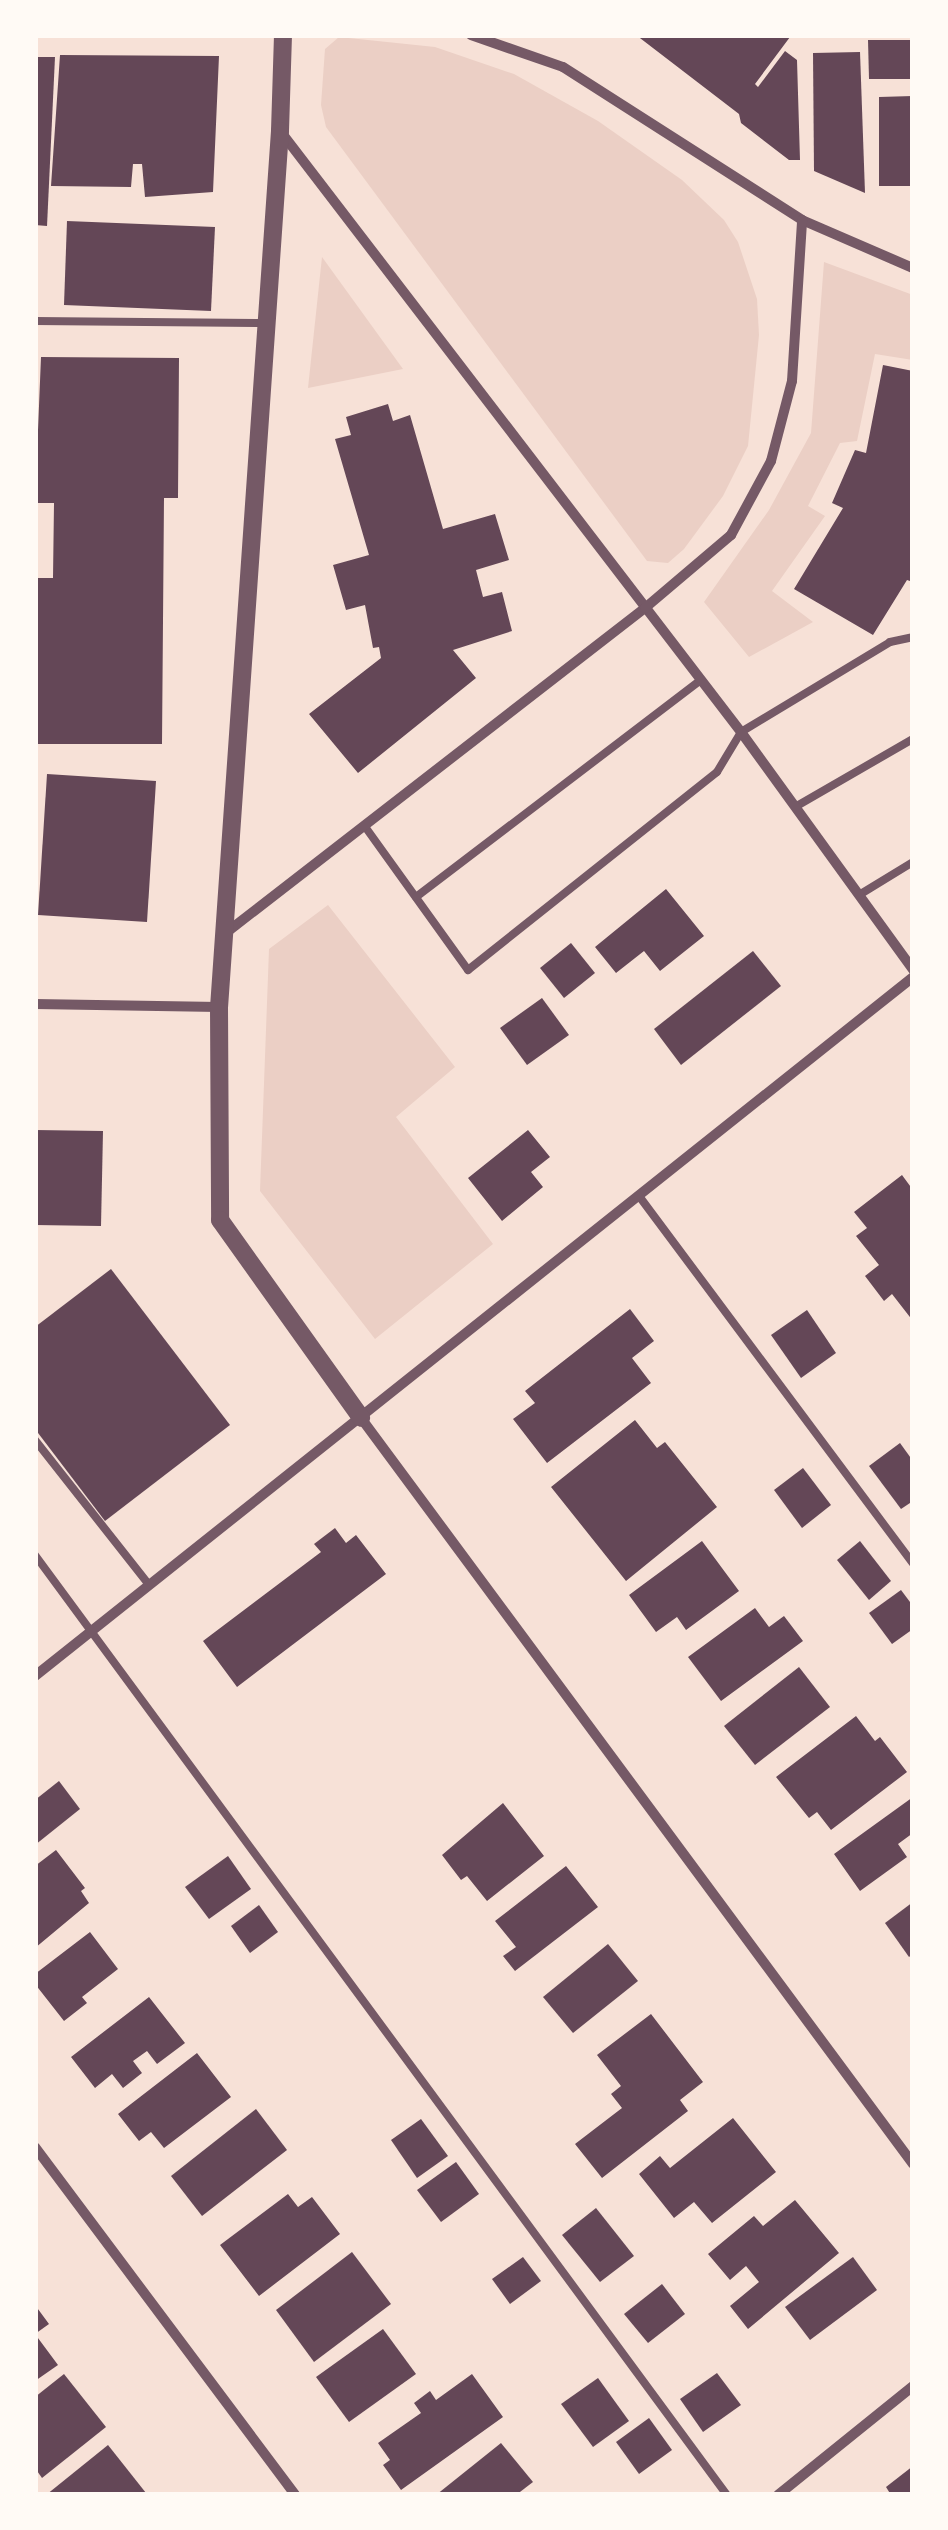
<!DOCTYPE html>
<style>
body{margin:0}
#map{position:relative;width:948px;height:2530px;overflow:hidden;background:#f7e1d7;font-family:Figtree,sans-serif}
div>[style]{position:absolute}
.green>*{inset:0;background:#ebcfc5}
.building>*{inset:0;background:#644757}
.service>*{height:8px;margin:-4px;padding:0 4px;transform-origin:4px;border-radius:4px;background:#755966}
.minor>*{height:10px;margin:-5px;padding:0 5px;transform-origin:5px;border-radius:5px;background:#755966}
.tertiary>*{height:18px;margin:-9px;padding:0 9px;transform-origin:9px;border-radius:9px;background:#755966}
span{translate:-50% -50%;white-space:nowrap;text-align:center;line-height:1.15;-webkit-text-stroke:9px #fffaf5;paint-order:stroke}
.frame{position:absolute;inset:0;border:38px solid #fffaf5;pointer-events:none}
</style>
<div id="map">
<div class="green">
<i style="clip-path:polygon(339px 37px,435px 47px,514px 74px,598px 121px,682px 180px,724px 220px,738px 242px,757px 299px,759px 335px,748px 446px,723px 496px,684px 549px,668px 563px,647px 561px,326px 127px,321px 105px,325px 49px)"></i>
<i style="clip-path:polygon(322px 257px,403px 369px,308px 388px)"></i>
<i style="clip-path:polygon(824px 262px,913px 295px,913px 360px,875px 354px,857px 441px,840px 443px,808px 506px,825px 516px,772px 591px,813px 622px,749px 657px,704px 602px,769px 510px,811px 433px)"></i>
<i style="clip-path:polygon(328px 905px,455px 1067px,396px 1117px,493px 1244px,375px 1339px,260px 1191px,269px 949px)"></i>
</div>
<div class="building">
<i style="clip-path:polygon(636px 35px,787px 35px,790px 37px,755px 84px,758px 87px,785px 51px,797px 60px,800px 160px,789px 160px,741px 123px,739px 114px)"></i>
<i style="clip-path:polygon(868px 40px,913px 40px,913px 79px,869px 79px)"></i>
<i style="clip-path:polygon(860px 52px,865px 193px,814px 171px,813px 53px)"></i>
<i style="clip-path:polygon(60px 55px,219px 56px,213px 192px,145px 197px,142px 164px,133px 164px,131px 187px,51px 186px)"></i>
<i style="clip-path:polygon(35px 57px,55px 57px,47px 226px,35px 225px)"></i>
<i style="clip-path:polygon(913px 96px,913px 186px,879px 186px,879px 97px)"></i>
<i style="clip-path:polygon(67px 221px,215px 227px,211px 311px,64px 305px)"></i>
<i style="clip-path:polygon(41px 357px,179px 358px,178px 498px,164px 498px,162px 744px,35px 744px,35px 578px,53px 578px,54px 503px,35px 503px)"></i>
<i style="clip-path:polygon(883px 365px,913px 371px,913px 582px,907px 580px,873px 635px,794px 589px,843px 508px,832px 503px,855px 450px,866px 453px)"></i>
<i style="clip-path:polygon(388px 404px,393px 421px,410px 415px,443px 529px,495px 514px,509px 560px,476px 570px,483px 597px,502px 592px,512px 631px,453px 650px,476px 678px,358px 773px,309px 714px,381px 658px,379px 647px,373px 648px,365px 605px,346px 610px,333px 565px,369px 555px,335px 439px,351px 435px,346px 417px)"></i>
<i style="clip-path:polygon(47px 774px,156px 781px,147px 922px,38px 915px)"></i>
<i style="clip-path:polygon(666px 889px,704px 936px,660px 971px,644px 951px,616px 973px,595px 947px)"></i>
<i style="clip-path:polygon(571px 943px,595px 973px,564px 998px,540px 968px)"></i>
<i style="clip-path:polygon(753px 951px,781px 986px,681px 1065px,654px 1029px)"></i>
<i style="clip-path:polygon(542px 998px,569px 1035px,527px 1065px,500px 1028px)"></i>
<i style="clip-path:polygon(35px 1130px,103px 1131px,101px 1226px,35px 1225px)"></i>
<i style="clip-path:polygon(528px 1130px,550px 1157px,531px 1172px,543px 1187px,502px 1221px,468px 1178px)"></i>
<i style="clip-path:polygon(902px 1175px,913px 1190px,913px 1321px,892px 1294px,884px 1301px,865px 1276px,879px 1265px,856px 1236px,867px 1228px,854px 1212px)"></i>
<i style="clip-path:polygon(111px 1269px,230px 1425px,105px 1521px,35px 1429px,35px 1327px)"></i>
<i style="clip-path:polygon(630px 1309px,654px 1341px,632px 1358px,651px 1383px,547px 1463px,513px 1419px,535px 1403px,525px 1391px)"></i>
<i style="clip-path:polygon(807px 1310px,836px 1353px,801px 1378px,771px 1335px)"></i>
<i style="clip-path:polygon(635px 1420px,657px 1448px,665px 1442px,717px 1507px,626px 1581px,551px 1487px)"></i>
<i style="clip-path:polygon(900px 1443px,913px 1461px,913px 1501px,901px 1509px,869px 1466px)"></i>
<i style="clip-path:polygon(803px 1468px,831px 1505px,802px 1528px,774px 1490px)"></i>
<i style="clip-path:polygon(335px 1528px,346px 1543px,356px 1535px,386px 1574px,237px 1687px,203px 1641px,321px 1552px,314px 1544px)"></i>
<i style="clip-path:polygon(702px 1541px,739px 1591px,686px 1630px,677px 1617px,656px 1632px,629px 1595px)"></i>
<i style="clip-path:polygon(860px 1541px,891px 1581px,869px 1600px,837px 1560px)"></i>
<i style="clip-path:polygon(901px 1590px,913px 1606px,913px 1629px,892px 1644px,869px 1613px)"></i>
<i style="clip-path:polygon(755px 1608px,769px 1627px,784px 1616px,803px 1641px,721px 1701px,688px 1657px)"></i>
<i style="clip-path:polygon(799px 1667px,830px 1707px,755px 1765px,724px 1726px)"></i>
<i style="clip-path:polygon(856px 1716px,875px 1741px,880px 1737px,907px 1772px,831px 1830px,817px 1812px,809px 1818px,776px 1777px)"></i>
<i style="clip-path:polygon(59px 1781px,80px 1809px,35px 1845px,35px 1800px)"></i>
<i style="clip-path:polygon(913px 1797px,913px 1833px,898px 1844px,907px 1857px,860px 1891px,834px 1854px)"></i>
<i style="clip-path:polygon(503px 1803px,544px 1856px,487px 1901px,467px 1876px,461px 1880px,442px 1855px)"></i>
<i style="clip-path:polygon(56px 1850px,85px 1888px,81px 1891px,89px 1903px,35px 1948px,35px 1866px)"></i>
<i style="clip-path:polygon(228px 1856px,251px 1889px,209px 1919px,185px 1887px)"></i>
<i style="clip-path:polygon(566px 1866px,598px 1907px,515px 1971px,503px 1956px,516px 1947px,495px 1921px)"></i>
<i style="clip-path:polygon(913px 1902px,913px 1954px,909px 1957px,885px 1923px)"></i>
<i style="clip-path:polygon(259px 1905px,278px 1932px,250px 1953px,231px 1926px)"></i>
<i style="clip-path:polygon(90px 1932px,118px 1969px,82px 1997px,87px 2003px,64px 2021px,35px 1984px,35px 1974px)"></i>
<i style="clip-path:polygon(608px 1944px,638px 1981px,573px 2033px,543px 1997px)"></i>
<i style="clip-path:polygon(149px 1997px,185px 2043px,157px 2064px,147px 2051px,133px 2061px,142px 2073px,123px 2088px,112px 2074px,95px 2088px,71px 2057px)"></i>
<i style="clip-path:polygon(651px 2014px,703px 2082px,680px 2100px,688px 2111px,602px 2178px,575px 2144px,622px 2108px,611px 2094px,621px 2086px,597px 2055px)"></i>
<i style="clip-path:polygon(197px 2053px,231px 2097px,164px 2148px,151px 2132px,139px 2141px,118px 2114px)"></i>
<i style="clip-path:polygon(256px 2109px,287px 2150px,202px 2216px,171px 2176px)"></i>
<i style="clip-path:polygon(733px 2118px,776px 2172px,712px 2223px,694px 2202px,674px 2218px,639px 2174px,660px 2156px,670px 2168px)"></i>
<i style="clip-path:polygon(421px 2119px,448px 2156px,417px 2178px,391px 2140px)"></i>
<i style="clip-path:polygon(456px 2162px,479px 2194px,441px 2222px,417px 2190px)"></i>
<i style="clip-path:polygon(288px 2194px,298px 2207px,312px 2197px,340px 2234px,259px 2296px,220px 2245px)"></i>
<i style="clip-path:polygon(795px 2200px,839px 2253px,748px 2329px,730px 2306px,759px 2282px,746px 2266px,730px 2280px,708px 2254px,754px 2216px,763px 2226px)"></i>
<i style="clip-path:polygon(596px 2208px,634px 2256px,600px 2282px,562px 2235px)"></i>
<i style="clip-path:polygon(352px 2252px,391px 2304px,314px 2362px,276px 2310px)"></i>
<i style="clip-path:polygon(523px 2257px,541px 2281px,510px 2304px,492px 2279px)"></i>
<i style="clip-path:polygon(853px 2257px,877px 2290px,810px 2340px,785px 2307px)"></i>
<i style="clip-path:polygon(662px 2284px,685px 2314px,648px 2343px,624px 2314px)"></i>
<i style="clip-path:polygon(35px 2305px,49px 2324px,35px 2334px,58px 2365px,35px 2381px)"></i>
<i style="clip-path:polygon(383px 2329px,416px 2374px,349px 2422px,316px 2377px)"></i>
<i style="clip-path:polygon(717px 2373px,741px 2405px,703px 2432px,680px 2399px)"></i>
<i style="clip-path:polygon(64px 2374px,106px 2427px,42px 2478px,35px 2468px,35px 2397px)"></i>
<i style="clip-path:polygon(472px 2374px,503px 2417px,401px 2490px,383px 2465px,390px 2460px,378px 2443px,421px 2413px,414px 2403px,430px 2391px,436px 2400px)"></i>
<i style="clip-path:polygon(598px 2378px,629px 2421px,593px 2447px,561px 2404px)"></i>
<i style="clip-path:polygon(649px 2418px,672px 2450px,639px 2474px,616px 2442px)"></i>
<i style="clip-path:polygon(501px 2443px,533px 2482px,516px 2495px,436px 2495px)"></i>
<i style="clip-path:polygon(108px 2445px,146px 2493px,144px 2495px,46px 2495px)"></i>
<i style="clip-path:polygon(913px 2466px,913px 2495px,891px 2495px,886px 2487px)"></i>
</div>
<div class="service">
<i style="left:35px;top:321px;width:230px;rotate:0.5deg"></i>
<i style="left:795px;top:807px;width:136px;rotate:-30deg"></i>
<i style="left:366px;top:828px;width:175px;rotate:54.3deg"></i>
<i style="left:468px;top:970px;width:318px;rotate:-38.5deg"></i>
<i style="left:717px;top:772px;width:47px;rotate:-59deg"></i>
<i style="left:741px;top:732px;width:174px;rotate:-31.1deg"></i>
<i style="left:890px;top:642px;width:24px;rotate:-12deg"></i>
<i style="left:859px;top:895px;width:63px;rotate:-31.4deg"></i>
<i style="left:416px;top:897px;width:358px;rotate:-37.3deg"></i>
<i style="left:639px;top:1196px;width:458px;rotate:53.3deg"></i>
<i style="left:35px;top:1440px;width:184px;rotate:51.8deg"></i>
<i style="left:35px;top:1555px;width:1167px;rotate:53.64deg"></i>
</div>
<div class="minor">
<i style="left:471px;top:35px;width:97px;rotate:19.2deg"></i>
<i style="left:563px;top:67px;width:284px;rotate:32.6deg"></i>
<i style="left:802px;top:220px;width:121px;rotate:23.4deg"></i>
<i style="left:281px;top:132px;width:756px;rotate:52.52deg"></i>
<i style="left:741px;top:732px;width:294px;rotate:54.1deg"></i>
<i style="left:227px;top:932px;width:529px;rotate:-37.78deg"></i>
<i style="left:645px;top:608px;width:113px;rotate:-40.3deg"></i>
<i style="left:731px;top:535px;width:84px;rotate:-61.6deg"></i>
<i style="left:771px;top:461px;width:83px;rotate:-75.3deg"></i>
<i style="left:792px;top:381px;width:161px;rotate:-86.4deg"></i>
<i style="left:35px;top:1004px;width:184px;rotate:0.9deg"></i>
<i style="left:361px;top:1418px;width:928px;rotate:53.5deg"></i>
<i style="left:35px;top:1676px;width:1122px;rotate:-38.52deg"></i>
<i style="left:35px;top:2147px;width:434px;rotate:53.2deg"></i>
<i style="left:778px;top:2495px;width:174px;rotate:-38.9deg"></i>
</div>
<div class="tertiary">
<i style="left:283px;top:35px;width:96px;rotate:91.8deg"></i>
<i style="left:280px;top:131px;width:878px;rotate:93.98deg"></i>
<i style="left:219px;top:1007px;width:213px;rotate:89.7deg"></i>
<i style="left:220px;top:1220px;width:243px;rotate:54.5deg"></i>
</div>
<div class="frame"></div>
</div>
